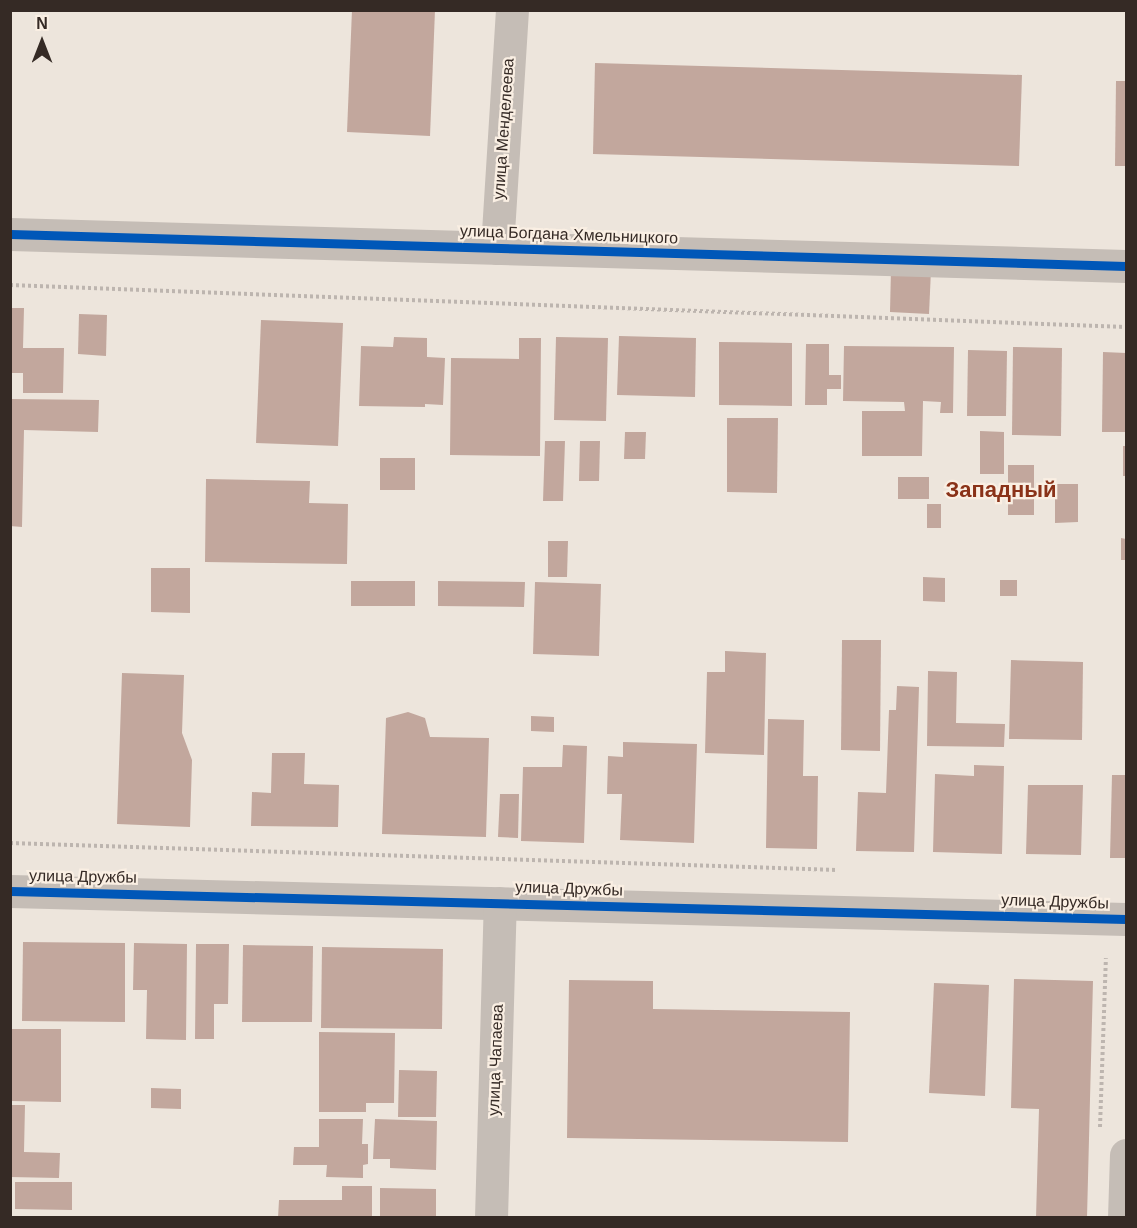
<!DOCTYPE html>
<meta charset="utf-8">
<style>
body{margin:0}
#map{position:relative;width:1137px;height:1228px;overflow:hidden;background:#ede5dc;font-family:Helvetica,sans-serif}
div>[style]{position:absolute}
.building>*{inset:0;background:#c2a79d}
.path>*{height:4px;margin-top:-2px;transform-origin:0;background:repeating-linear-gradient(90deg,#bdb5af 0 3px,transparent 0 6px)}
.street>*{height:33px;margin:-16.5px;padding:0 16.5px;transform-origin:16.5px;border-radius:16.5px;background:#c5bdb6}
.cycleway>*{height:9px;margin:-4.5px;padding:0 4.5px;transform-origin:4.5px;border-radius:4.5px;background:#0057b8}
span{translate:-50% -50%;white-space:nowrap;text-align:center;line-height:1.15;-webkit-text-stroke:4.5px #faefe3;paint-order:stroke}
.street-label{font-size:16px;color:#352a25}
.district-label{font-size:22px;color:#8a3218;font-weight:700}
.frame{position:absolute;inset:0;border:12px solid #352a25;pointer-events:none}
.north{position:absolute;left:12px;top:12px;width:60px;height:60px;-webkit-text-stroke:4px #faefe3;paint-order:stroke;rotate:0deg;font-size:16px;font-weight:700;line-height:24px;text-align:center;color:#352a25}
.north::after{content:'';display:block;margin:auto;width:21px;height:27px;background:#352a25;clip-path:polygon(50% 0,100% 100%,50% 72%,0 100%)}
</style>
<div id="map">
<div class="building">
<i style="clip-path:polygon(352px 10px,435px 10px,430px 136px,347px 132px)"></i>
<i style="clip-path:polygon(595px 63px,1022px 75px,1019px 166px,593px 154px)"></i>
<i style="clip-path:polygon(1116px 81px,1126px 81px,1126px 166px,1115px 166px)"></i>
<i style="clip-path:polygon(891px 269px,931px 270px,929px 314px,890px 312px)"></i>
<i style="clip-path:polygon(10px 308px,24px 308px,23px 348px,64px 348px,63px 393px,23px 393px,23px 373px,10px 373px)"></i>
<i style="clip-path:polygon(79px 314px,107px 315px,106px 356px,78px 354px)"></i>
<i style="clip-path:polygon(261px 320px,343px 323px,338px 446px,256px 443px)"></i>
<i style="clip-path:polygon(619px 336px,696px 338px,695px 397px,617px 395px)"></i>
<i style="clip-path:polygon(394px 337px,427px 338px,427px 357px,445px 358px,443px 405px,425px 404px,425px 407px,359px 406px,361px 346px,393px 347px)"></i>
<i style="clip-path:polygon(556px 337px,608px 338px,606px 421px,554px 420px)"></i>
<i style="clip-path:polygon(519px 338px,541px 338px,540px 456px,450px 455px,451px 358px,519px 359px)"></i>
<i style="clip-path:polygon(719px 342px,792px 343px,792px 406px,719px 405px)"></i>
<i style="clip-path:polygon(806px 344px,829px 344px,829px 375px,841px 375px,841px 389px,827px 389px,827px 405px,805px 405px)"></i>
<i style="clip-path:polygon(844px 346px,954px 347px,953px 413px,940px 413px,941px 402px,923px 401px,922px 456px,862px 456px,862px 411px,905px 411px,904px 402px,843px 401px)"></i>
<i style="clip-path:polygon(1013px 347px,1062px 348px,1061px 436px,1012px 435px)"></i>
<i style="clip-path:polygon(968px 350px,1007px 351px,1006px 416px,967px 416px)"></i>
<i style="clip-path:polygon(1103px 352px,1126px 353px,1126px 432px,1102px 432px)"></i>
<i style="clip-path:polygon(10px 399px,99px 400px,98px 432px,24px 430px,22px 527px,10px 526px)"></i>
<i style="clip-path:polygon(727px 418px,778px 418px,777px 493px,727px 492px)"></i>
<i style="clip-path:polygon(980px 431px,1004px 432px,1004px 474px,980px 474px)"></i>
<i style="clip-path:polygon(625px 432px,646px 432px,645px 459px,624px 459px)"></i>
<i style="clip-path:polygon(545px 441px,565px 441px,563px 501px,543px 501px)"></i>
<i style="clip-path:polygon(580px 441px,600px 441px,599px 481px,579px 481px)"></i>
<i style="clip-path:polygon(1123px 446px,1126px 446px,1126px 476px,1123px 476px)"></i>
<i style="clip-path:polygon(380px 458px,415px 458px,415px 490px,380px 490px)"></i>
<i style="clip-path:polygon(1008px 465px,1034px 465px,1034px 515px,1008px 515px)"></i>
<i style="clip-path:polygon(898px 477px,929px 477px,929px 499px,898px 499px)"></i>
<i style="clip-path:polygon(206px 479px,310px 481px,309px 503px,348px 504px,347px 564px,205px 562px)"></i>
<i style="clip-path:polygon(1055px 484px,1078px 484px,1078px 522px,1055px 523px)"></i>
<i style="clip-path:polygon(927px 504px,941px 504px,941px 528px,927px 528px)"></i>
<i style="clip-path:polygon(1121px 538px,1126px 539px,1126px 560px,1121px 560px)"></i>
<i style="clip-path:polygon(548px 541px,568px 541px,567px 577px,548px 577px)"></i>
<i style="clip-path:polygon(151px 568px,190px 568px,190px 613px,151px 612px)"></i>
<i style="clip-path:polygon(923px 577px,945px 578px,945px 602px,923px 601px)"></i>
<i style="clip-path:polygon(1000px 580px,1017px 580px,1017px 596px,1000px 596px)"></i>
<i style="clip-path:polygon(351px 581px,415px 581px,415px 606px,351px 606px)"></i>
<i style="clip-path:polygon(438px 581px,525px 582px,524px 607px,438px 606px)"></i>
<i style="clip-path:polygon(535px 582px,601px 584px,599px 656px,533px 654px)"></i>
<i style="clip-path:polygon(842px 640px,881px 640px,880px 751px,841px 750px)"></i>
<i style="clip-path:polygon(725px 651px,766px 653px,764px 755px,705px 753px,707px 672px,725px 672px)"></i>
<i style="clip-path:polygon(1011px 660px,1083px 662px,1082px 740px,1009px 739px)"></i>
<i style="clip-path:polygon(928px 671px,957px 672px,956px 723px,1005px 724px,1004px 747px,927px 746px)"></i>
<i style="clip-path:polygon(122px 673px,184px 675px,182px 733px,192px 760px,190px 827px,117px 824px)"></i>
<i style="clip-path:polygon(897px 686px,919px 687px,914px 852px,856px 851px,858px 792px,886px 793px,889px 710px,896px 710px)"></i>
<i style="clip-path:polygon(408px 712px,425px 718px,430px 737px,489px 738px,486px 837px,382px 834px,386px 718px)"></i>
<i style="clip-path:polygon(531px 716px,554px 717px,554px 732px,531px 731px)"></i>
<i style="clip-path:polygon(768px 719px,804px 720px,803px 776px,818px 776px,817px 849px,766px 848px)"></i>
<i style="clip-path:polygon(623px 742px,697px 744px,694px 843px,620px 840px,622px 794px,607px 794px,608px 756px,623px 757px)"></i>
<i style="clip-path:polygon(563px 745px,587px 746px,584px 843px,521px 841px,523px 767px,562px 767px)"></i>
<i style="clip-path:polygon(272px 753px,305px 753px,304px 784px,339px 785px,338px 827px,251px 826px,252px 792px,271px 793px)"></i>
<i style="clip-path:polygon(974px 765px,1004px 766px,1002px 854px,933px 852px,935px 774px,974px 776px)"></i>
<i style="clip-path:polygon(1112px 775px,1126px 775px,1126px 858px,1110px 858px)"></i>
<i style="clip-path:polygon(1028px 785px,1083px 785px,1081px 855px,1026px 854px)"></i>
<i style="clip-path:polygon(500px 794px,519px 794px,518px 838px,498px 837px)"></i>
<i style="clip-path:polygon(23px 942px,125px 943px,125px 1022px,22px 1021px)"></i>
<i style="clip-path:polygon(134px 943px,187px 944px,186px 1040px,146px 1039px,147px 990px,133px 990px)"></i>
<i style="clip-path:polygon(196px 944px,229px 944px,228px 1004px,214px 1004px,214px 1039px,195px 1039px)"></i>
<i style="clip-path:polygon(243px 945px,313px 946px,312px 1022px,242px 1022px)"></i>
<i style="clip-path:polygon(322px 947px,443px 949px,442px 1029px,321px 1028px)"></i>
<i style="clip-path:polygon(1014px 979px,1093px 981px,1087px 1218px,1036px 1218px,1039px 1109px,1011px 1108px)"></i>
<i style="clip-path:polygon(569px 980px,653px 981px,653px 1009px,850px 1012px,848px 1142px,567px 1138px)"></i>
<i style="clip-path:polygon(934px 983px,989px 985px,985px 1096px,929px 1093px)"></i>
<i style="clip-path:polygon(10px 1029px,61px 1029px,61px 1102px,10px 1101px)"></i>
<i style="clip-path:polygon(319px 1032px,395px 1033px,394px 1103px,366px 1103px,366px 1112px,319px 1112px)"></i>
<i style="clip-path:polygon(399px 1070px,437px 1071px,436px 1117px,398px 1117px)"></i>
<i style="clip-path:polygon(151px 1088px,181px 1089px,181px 1109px,151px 1108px)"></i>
<i style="clip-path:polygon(10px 1105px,25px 1105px,24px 1152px,60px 1153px,59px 1178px,10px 1177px)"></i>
<i style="clip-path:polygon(319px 1119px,363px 1119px,362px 1144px,368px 1144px,368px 1164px,363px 1165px,363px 1178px,326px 1177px,327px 1165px,293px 1165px,294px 1147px,319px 1147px)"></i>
<i style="clip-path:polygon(375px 1119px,437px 1121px,436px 1170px,390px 1168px,390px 1159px,373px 1159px)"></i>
<i style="clip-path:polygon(15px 1182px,72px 1182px,72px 1210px,15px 1209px)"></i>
<i style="clip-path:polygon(342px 1186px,372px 1186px,372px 1218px,278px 1218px,279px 1200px,342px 1200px)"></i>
<i style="clip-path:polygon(380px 1188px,436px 1189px,436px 1218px,380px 1218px)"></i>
</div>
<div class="path">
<i style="left:10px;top:285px;width:1117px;rotate:2.16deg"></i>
<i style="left:10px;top:843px;width:827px;rotate:1.87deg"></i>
<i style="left:1100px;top:1127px;width:169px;rotate:-88deg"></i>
</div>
<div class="street">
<i style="left:10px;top:234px;width:1116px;rotate:1.64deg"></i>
<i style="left:497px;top:248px;width:238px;rotate:-86.4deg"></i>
<i style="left:10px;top:891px;width:1116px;rotate:1.44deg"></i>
<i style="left:491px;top:1218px;width:315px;rotate:-88.4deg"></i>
<i style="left:1124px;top:1218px;width:63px;rotate:-88.2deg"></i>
</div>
<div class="cycleway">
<i style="left:10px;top:234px;width:1116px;rotate:1.64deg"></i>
<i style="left:10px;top:891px;width:1116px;rotate:1.44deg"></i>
</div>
<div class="street-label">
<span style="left:504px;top:129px;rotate:-86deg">улица Менделеева</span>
<span style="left:569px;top:235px;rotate:2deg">улица Богдана Хмельницкого</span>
<span style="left:83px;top:877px;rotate:1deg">улица Дружбы</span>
<span style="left:569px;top:889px;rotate:2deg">улица Дружбы</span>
<span style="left:1055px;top:902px;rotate:2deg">улица Дружбы</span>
<span style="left:496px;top:1060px;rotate:-88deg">улица Чапаева</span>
</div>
<div class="district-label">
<span style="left:1001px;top:490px">Западный</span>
</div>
<div class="frame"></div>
<div class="north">N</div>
</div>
